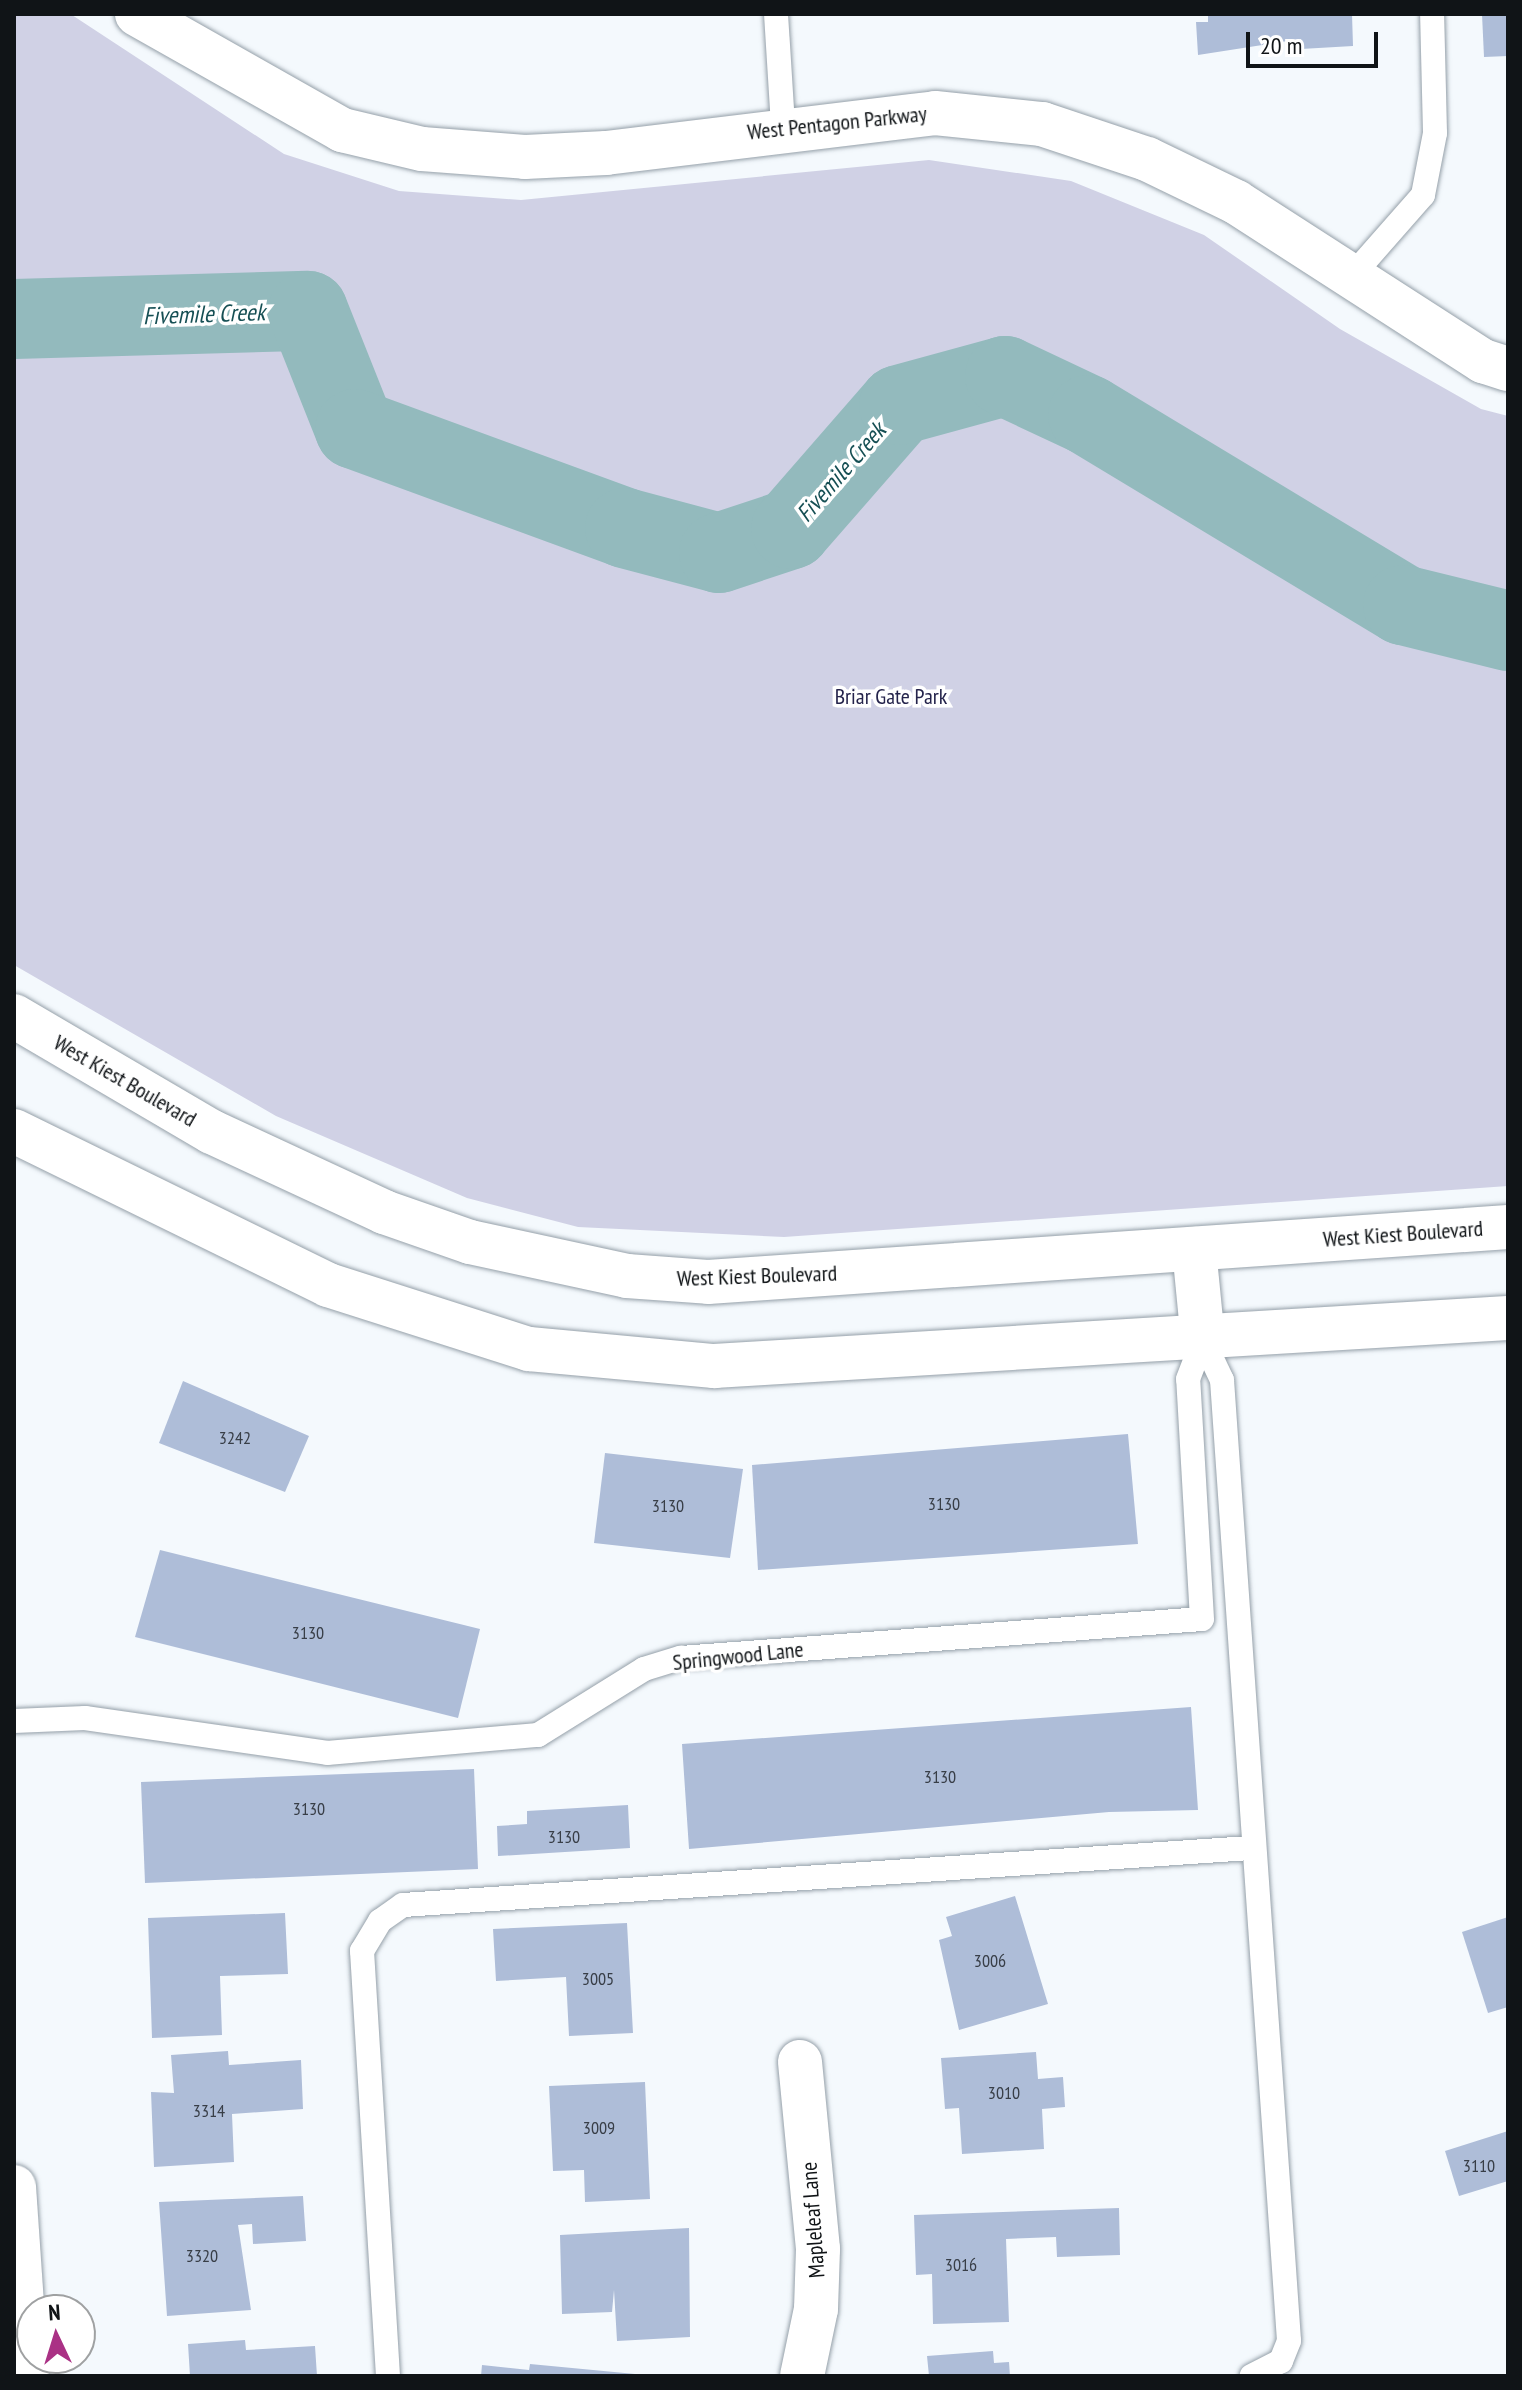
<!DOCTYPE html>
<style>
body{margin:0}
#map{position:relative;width:1522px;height:2390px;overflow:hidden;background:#f4f9fd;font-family:"PT Sans Narrow",sans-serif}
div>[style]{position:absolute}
.green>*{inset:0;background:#d0d1e5}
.river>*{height:80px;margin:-40px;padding:0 40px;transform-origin:40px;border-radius:40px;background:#93babd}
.building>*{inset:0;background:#aebdd8}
.roads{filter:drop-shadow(0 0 2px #95a0a9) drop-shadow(0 0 2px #95a0a9)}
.lane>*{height:24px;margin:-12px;padding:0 12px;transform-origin:12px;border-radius:12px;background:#fff}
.street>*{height:44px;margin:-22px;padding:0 22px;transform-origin:22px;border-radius:22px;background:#fff}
.secondary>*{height:44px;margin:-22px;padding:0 22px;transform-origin:22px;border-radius:22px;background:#fff}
span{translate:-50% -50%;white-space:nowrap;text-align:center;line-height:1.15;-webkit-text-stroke:7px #fff;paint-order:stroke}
.number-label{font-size:18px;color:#383e47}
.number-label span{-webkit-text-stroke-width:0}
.street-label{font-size:22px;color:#101417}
.park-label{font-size:22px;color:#24234b}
.water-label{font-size:24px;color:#164f54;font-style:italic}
.frame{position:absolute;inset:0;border:16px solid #101417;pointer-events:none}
.north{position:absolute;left:16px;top:2294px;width:80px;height:80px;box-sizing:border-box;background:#fff;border:2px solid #9fa1a2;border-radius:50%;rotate:356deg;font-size:22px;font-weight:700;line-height:32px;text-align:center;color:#101417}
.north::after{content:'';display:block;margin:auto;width:28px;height:36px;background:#aa3185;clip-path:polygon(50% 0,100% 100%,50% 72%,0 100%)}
.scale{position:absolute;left:1246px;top:32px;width:132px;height:36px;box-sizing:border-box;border:4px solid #101417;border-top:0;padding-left:10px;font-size:24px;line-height:28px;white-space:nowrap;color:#101417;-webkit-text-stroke:6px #fff;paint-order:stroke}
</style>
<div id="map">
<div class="green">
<i style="clip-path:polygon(14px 14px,72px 15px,284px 154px,399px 191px,521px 200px,929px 160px,1071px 181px,1204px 235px,1340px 329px,1481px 409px,1508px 416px,1508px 1186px,784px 1237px,578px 1227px,467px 1198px,276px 1116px,14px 965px)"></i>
</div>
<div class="river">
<i style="left:14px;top:319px;width:294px;rotate:-1.6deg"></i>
<i style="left:308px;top:311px;width:127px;rotate:68.3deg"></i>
<i style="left:355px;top:429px;width:288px;rotate:20.1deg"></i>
<i style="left:625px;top:528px;width:97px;rotate:14.9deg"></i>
<i style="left:719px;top:553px;width:76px;rotate:-18.4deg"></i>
<i style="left:791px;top:529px;width:164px;rotate:-48.9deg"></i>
<i style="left:899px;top:405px;width:110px;rotate:-15.3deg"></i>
<i style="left:1005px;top:376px;width:92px;rotate:25.2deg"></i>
<i style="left:1088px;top:415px;width:368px;rotate:31.1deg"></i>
<i style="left:1403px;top:605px;width:108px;rotate:13.9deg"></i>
</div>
<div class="building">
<i style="clip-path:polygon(1208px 14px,1352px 14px,1353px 46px,1301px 49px,1301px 39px,1198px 55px,1196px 22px,1208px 22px)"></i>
<i style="clip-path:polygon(1482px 14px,1508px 14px,1508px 56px,1484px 57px)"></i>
<i style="clip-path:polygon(183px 1381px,309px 1436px,285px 1492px,159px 1443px)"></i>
<i style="clip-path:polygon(1128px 1434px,1138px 1544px,758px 1570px,752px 1465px)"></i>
<i style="clip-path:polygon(605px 1453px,743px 1469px,730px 1558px,594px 1543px)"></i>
<i style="clip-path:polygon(160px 1550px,480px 1629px,458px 1718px,135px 1637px)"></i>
<i style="clip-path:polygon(1191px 1707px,1198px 1810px,1109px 1812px,689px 1849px,682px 1744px)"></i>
<i style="clip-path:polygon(474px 1769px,478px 1869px,145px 1883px,141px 1782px)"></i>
<i style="clip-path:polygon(628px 1805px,630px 1848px,498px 1856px,497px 1826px,527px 1824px,527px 1811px)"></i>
<i style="clip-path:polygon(1015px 1896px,1048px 2004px,959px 2030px,939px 1940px,952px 1936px,946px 1917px)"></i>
<i style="clip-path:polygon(285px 1913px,288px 1974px,220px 1976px,222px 2035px,152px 2038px,148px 1918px)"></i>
<i style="clip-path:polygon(1508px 1917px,1508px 2007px,1488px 2013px,1462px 1932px)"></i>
<i style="clip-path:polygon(627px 1923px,633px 2033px,569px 2036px,566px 1977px,496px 1981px,493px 1929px)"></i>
<i style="clip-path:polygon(228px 2051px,229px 2065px,301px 2060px,303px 2109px,232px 2114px,234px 2162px,154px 2167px,151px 2092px,174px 2093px,171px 2055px)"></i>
<i style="clip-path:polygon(1036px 2052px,1038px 2079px,1063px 2077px,1065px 2107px,1042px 2109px,1044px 2149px,962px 2154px,959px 2108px,945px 2109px,941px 2058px)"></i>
<i style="clip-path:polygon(645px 2082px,650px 2199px,585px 2202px,584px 2170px,553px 2171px,549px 2086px)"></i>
<i style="clip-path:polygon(1508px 2131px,1508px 2181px,1459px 2196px,1445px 2151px)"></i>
<i style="clip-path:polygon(303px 2196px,306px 2241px,253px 2244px,252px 2224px,238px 2225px,251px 2310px,167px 2316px,159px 2202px)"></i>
<i style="clip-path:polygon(1119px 2208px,1120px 2255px,1057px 2257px,1056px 2237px,1006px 2239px,1009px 2322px,933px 2324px,932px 2274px,916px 2275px,914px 2215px)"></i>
<i style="clip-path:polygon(689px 2228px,690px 2337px,617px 2341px,614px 2290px,612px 2312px,562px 2314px,560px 2235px)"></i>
<i style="clip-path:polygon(245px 2340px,246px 2350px,315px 2346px,317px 2376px,190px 2376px,188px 2344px)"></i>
<i style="clip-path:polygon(993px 2351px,994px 2363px,1009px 2362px,1010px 2376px,929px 2376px,927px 2356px)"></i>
<i style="clip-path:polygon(530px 2364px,635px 2374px,635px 2376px,481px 2376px,482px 2365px,529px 2370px)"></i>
</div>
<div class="roads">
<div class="lane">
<i style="left:776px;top:14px;width:112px;rotate:86.4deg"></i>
<i style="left:1351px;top:277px;width:109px;rotate:-48.7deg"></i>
<i style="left:1423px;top:195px;width:63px;rotate:-79deg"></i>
<i style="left:1435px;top:133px;width:119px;rotate:-91.4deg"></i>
<i style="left:1203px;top:1340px;width:44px;rotate:64.6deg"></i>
<i style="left:1222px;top:1380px;width:963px;rotate:86.01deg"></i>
<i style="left:1289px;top:2341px;width:22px;rotate:112deg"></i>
<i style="left:1281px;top:2361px;width:33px;rotate:153deg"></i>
<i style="left:14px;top:1721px;width:71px;rotate:-2.4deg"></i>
<i style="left:85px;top:1718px;width:245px;rotate:8.2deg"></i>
<i style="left:327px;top:1753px;width:212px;rotate:-4.9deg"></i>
<i style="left:538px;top:1735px;width:125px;rotate:-31.9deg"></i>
<i style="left:644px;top:1669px;width:39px;rotate:-17deg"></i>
<i style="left:681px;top:1658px;width:522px;rotate:-4.28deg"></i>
<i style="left:1202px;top:1619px;width:240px;rotate:-93.3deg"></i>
<i style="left:1188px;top:1379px;width:42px;rotate:-69deg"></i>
<i style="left:388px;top:2376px;width:426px;rotate:-93.5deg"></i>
<i style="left:362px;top:1951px;width:35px;rotate:-59deg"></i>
<i style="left:380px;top:1921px;width:28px;rotate:-35deg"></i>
<i style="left:403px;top:1905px;width:849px;rotate:-3.85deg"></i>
</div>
<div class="street">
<i style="left:137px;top:14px;width:236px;rotate:29.5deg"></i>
<i style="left:342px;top:130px;width:82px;rotate:13.4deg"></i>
<i style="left:422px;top:149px;width:103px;rotate:4.4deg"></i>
<i style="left:525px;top:157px;width:81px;rotate:-2.8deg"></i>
<i style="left:606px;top:153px;width:331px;rotate:-6.9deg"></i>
<i style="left:935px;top:113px;width:108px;rotate:5.9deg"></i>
<i style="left:1042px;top:124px;width:111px;rotate:18.4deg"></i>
<i style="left:1147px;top:159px;width:99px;rotate:25.8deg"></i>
<i style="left:1236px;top:202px;width:294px;rotate:32.8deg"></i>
<i style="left:1483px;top:361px;width:26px;rotate:18deg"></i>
<i style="left:800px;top:2062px;width:188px;rotate:84.5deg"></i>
<i style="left:818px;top:2249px;width:60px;rotate:91.9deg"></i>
<i style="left:816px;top:2309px;width:68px;rotate:101.8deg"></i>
</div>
<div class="secondary">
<i style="left:14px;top:1016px;width:229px;rotate:30.4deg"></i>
<i style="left:212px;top:1132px;width:190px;rotate:24.9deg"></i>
<i style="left:384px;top:1212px;width:91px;rotate:19.2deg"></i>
<i style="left:470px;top:1242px;width:161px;rotate:12.2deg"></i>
<i style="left:627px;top:1276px;width:81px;rotate:4.2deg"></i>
<i style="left:708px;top:1282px;width:802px;rotate:-3.93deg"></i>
<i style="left:14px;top:1131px;width:350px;rotate:26.1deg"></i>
<i style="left:328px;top:1285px;width:211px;rotate:17.7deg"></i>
<i style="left:529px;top:1349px;width:186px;rotate:5.3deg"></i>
<i style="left:714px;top:1366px;width:795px;rotate:-3.46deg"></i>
<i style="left:1194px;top:1249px;width:91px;rotate:84.4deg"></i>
<i style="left:14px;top:2187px;width:189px;rotate:86.1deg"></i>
</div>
</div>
<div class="number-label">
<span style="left:235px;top:1438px">3242</span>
<span style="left:944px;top:1504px">3130</span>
<span style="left:668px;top:1506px">3130</span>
<span style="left:308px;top:1633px">3130</span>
<span style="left:940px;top:1777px">3130</span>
<span style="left:309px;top:1809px">3130</span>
<span style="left:564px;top:1837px">3130</span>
<span style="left:990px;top:1961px">3006</span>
<span style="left:598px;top:1979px">3005</span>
<span style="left:1004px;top:2093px">3010</span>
<span style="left:209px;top:2111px">3314</span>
<span style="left:599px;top:2128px">3009</span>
<span style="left:1479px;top:2166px">3110</span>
<span style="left:202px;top:2256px">3320</span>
<span style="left:961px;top:2265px">3016</span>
</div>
<div class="street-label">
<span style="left:837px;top:123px;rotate:-6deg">West Pentagon Parkway</span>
<span style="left:125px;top:1081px;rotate:30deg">West Kiest Boulevard</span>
<span style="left:1403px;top:1234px;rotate:-4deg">West Kiest Boulevard</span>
<span style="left:757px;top:1276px;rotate:-2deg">West Kiest Boulevard</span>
<span style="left:738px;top:1656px;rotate:-6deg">Springwood Lane</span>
<span style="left:813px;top:2220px;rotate:-94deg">Mapleleaf Lane</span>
</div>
<div class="park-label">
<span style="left:891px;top:697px">Briar Gate Park</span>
</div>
<div class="water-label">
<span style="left:204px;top:314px;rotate:-2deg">Fivemile Creek</span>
<span style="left:841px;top:472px;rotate:-49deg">Fivemile Creek</span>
</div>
<div class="frame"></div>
<div class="north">N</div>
<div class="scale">20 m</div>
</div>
